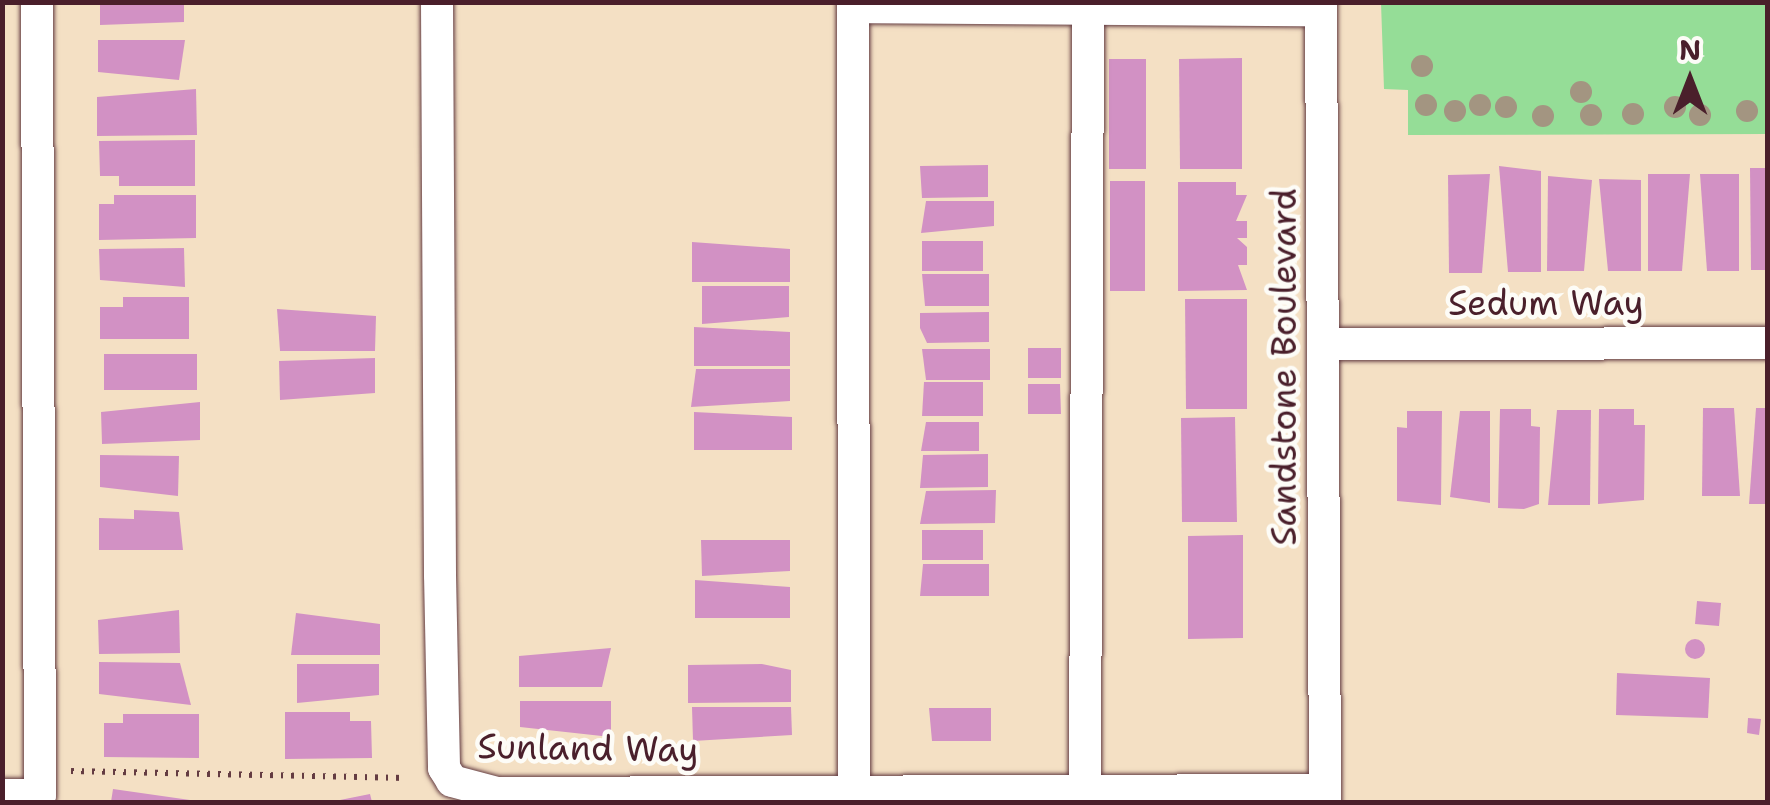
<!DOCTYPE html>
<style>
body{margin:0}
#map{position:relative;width:1770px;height:805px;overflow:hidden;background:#f4e0c4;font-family:"Shantell Sans",sans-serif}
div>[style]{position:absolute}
.green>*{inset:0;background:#95dd97}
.building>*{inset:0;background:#d291c4}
.round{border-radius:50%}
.path>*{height:6px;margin-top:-3px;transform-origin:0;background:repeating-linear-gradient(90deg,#643c42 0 2.5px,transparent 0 10.5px)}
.roads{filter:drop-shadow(0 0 2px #643c42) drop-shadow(0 0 2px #643c42)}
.minor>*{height:32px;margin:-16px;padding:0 16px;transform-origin:16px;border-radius:16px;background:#fff}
.trees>*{width:22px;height:22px;margin:-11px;border-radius:50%;background:#a39581}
span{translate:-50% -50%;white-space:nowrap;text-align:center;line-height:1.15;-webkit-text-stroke:9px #fdfcf7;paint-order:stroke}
.street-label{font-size:35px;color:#4a1f2b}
.frame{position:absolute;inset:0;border:5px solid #4a1f2b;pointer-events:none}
.north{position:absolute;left:1640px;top:30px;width:100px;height:100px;-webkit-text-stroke:8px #fdfcf7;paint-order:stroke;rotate:0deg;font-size:28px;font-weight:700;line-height:40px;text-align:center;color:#4a1f2b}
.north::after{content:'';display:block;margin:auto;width:35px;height:45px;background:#4a1f2b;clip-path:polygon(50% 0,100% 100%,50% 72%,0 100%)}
</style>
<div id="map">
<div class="green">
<i style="clip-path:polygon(1381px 3px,1767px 3px,1767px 134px,1408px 135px,1408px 90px,1384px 89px)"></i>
</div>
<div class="building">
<i style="clip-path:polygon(100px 2px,184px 2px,184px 22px,100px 25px)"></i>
<i style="clip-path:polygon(98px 40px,185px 40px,179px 80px,98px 72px)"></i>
<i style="clip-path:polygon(1242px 58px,1242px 169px,1180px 169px,1179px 59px)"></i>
<i style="clip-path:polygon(1109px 59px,1146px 59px,1146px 169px,1109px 169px)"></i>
<i style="clip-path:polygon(196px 89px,197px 135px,97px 136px,97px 97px)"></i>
<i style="clip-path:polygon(195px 140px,195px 186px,119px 186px,119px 176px,100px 176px,99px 141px)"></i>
<i style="clip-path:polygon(988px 165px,988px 197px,922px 198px,920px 166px)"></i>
<i style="clip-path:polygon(1499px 166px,1541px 171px,1541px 272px,1508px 272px)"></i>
<i style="clip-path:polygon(1750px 168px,1768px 168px,1768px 270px,1751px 270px)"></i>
<i style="clip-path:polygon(1490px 174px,1482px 273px,1449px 273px,1448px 175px)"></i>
<i style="clip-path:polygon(1648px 174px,1690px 174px,1682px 271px,1648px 271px)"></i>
<i style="clip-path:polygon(1700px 174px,1739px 174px,1739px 271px,1707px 271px)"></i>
<i style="clip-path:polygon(1548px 176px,1592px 180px,1584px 271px,1547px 271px)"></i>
<i style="clip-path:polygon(1599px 179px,1641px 180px,1641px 271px,1608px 271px)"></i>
<i style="clip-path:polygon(1110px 181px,1145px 181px,1145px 291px,1110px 291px)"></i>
<i style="clip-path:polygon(1178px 182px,1236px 182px,1236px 195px,1247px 195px,1236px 221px,1247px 221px,1247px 238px,1237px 238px,1247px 247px,1247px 265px,1238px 265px,1247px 290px,1178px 291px)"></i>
<i style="clip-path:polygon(114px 195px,196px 195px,196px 238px,99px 240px,99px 204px,114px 204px)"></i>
<i style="clip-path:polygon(926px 201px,994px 201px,994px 226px,921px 233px)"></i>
<i style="clip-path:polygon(922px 241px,983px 241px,983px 271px,922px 271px)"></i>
<i style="clip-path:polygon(692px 242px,790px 249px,790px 282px,692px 282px)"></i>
<i style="clip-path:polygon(184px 248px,185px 287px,100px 280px,99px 249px)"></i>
<i style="clip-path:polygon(922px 274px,989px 274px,989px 306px,925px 306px)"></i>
<i style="clip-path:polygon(702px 286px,789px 286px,789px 317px,702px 324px)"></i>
<i style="clip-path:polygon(123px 297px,189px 297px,189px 339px,100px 339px,100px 307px,123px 307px)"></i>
<i style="clip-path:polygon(1185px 299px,1247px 299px,1247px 409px,1186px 409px)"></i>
<i style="clip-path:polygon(277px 309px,376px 316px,375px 351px,280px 351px)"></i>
<i style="clip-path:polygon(989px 312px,989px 342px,927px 343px,920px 328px,920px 313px)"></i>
<i style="clip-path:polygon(694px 327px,790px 332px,790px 366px,694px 366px)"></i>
<i style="clip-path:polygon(1028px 348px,1061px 348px,1061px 378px,1028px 378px)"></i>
<i style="clip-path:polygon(922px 349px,990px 349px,990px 380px,926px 380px)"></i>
<i style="clip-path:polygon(104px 354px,197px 354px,197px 390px,104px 390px)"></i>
<i style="clip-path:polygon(375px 358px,375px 393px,280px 400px,279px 361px)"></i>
<i style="clip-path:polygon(696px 369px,790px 369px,790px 401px,691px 407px)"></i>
<i style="clip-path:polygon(924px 382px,983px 382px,983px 416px,922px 416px)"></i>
<i style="clip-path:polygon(1028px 384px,1060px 384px,1061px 414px,1028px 414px)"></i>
<i style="clip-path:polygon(200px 402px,200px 440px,102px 444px,101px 412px)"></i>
<i style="clip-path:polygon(1703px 408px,1734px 408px,1740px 496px,1702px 496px)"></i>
<i style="clip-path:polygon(1756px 408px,1768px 408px,1768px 504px,1749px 504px)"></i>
<i style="clip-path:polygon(1500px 409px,1531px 409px,1531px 426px,1540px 427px,1539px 504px,1524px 509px,1498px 508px)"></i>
<i style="clip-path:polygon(1599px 409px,1634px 409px,1634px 425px,1645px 425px,1644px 500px,1598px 504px)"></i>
<i style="clip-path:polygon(1557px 410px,1591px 410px,1590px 505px,1548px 505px)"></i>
<i style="clip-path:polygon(1407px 411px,1442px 411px,1441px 505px,1397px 501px,1397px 427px,1407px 428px)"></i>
<i style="clip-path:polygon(1460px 411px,1490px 411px,1490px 503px,1450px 497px)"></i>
<i style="clip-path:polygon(694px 412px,792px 417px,792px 450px,694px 450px)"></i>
<i style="clip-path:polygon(1235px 417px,1237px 522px,1182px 522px,1181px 418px)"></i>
<i style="clip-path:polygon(926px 422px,979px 422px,979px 451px,921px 451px)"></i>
<i style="clip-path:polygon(988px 454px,988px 487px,920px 488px,923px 455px)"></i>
<i style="clip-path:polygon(100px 455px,179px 456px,178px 496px,100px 487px)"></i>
<i style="clip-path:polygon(996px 490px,995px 523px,920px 524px,926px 491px)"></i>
<i style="clip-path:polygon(134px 510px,179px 512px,183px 550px,99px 550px,99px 518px,134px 519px)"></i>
<i style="clip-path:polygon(922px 530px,983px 530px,983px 560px,922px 560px)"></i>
<i style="clip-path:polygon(1243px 535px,1243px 638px,1188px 639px,1188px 536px)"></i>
<i style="clip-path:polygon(701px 540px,790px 540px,790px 571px,702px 576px)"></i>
<i style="clip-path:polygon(923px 564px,989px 564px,989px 596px,920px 596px)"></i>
<i style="clip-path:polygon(695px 580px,790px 587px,790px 618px,695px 618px)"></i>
<i style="clip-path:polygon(1697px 601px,1721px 603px,1719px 626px,1695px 624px)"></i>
<i style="clip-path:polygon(179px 610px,180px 653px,99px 654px,98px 620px)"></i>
<i style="clip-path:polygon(296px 613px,380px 624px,380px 655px,291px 655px)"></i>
<i class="round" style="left:1685px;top:639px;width:20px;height:20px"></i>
<i style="clip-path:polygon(611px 648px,602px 687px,519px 687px,519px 656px)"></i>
<i style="clip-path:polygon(99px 662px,180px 663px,191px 705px,99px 694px)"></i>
<i style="clip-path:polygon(297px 664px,379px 664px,379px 695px,297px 703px)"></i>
<i style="clip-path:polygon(762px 664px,791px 670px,791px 702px,688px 703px,688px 665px)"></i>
<i style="clip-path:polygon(1617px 673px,1710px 678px,1708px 718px,1616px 715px)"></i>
<i style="clip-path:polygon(520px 701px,611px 701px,611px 737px,520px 727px)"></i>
<i style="clip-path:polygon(692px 707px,791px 707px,792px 735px,693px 741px)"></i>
<i style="clip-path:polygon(929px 708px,991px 708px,991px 741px,932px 741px)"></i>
<i style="clip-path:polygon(285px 712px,350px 712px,350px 721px,371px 721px,372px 758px,285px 759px)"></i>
<i style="clip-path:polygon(123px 714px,199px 714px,199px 758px,104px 757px,104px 723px,123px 723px)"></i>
<i style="clip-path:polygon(1748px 718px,1761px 719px,1759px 735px,1747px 733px)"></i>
<i style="clip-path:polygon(113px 789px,190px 800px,190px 802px,111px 802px)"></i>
<i style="clip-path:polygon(370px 794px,372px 802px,335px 802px,335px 801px)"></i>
</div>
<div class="path">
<i style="left:71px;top:771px;width:335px;rotate:1.2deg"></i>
</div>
<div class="roads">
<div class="minor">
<i style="left:437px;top:2px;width:573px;rotate:89.7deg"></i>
<i style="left:440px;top:575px;width:193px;rotate:88.8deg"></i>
<i style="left:444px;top:768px;width:15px;rotate:58deg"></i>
<i style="left:452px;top:781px;width:47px;rotate:14.9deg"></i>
<i style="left:497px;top:793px;width:828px;rotate:-0.21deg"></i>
<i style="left:853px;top:2px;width:788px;rotate:89.93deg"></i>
<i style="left:1321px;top:2px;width:800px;rotate:89.71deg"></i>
<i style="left:853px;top:7px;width:468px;rotate:0.4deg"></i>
<i style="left:1325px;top:344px;width:443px;rotate:-0.1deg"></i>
<i style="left:1085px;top:790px;width:781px;rotate:-89.78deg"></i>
<i style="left:2px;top:795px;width:38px"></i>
<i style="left:40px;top:795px;width:793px;rotate:-90.22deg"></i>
</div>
</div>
<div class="trees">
<i style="left:1422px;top:66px"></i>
<i style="left:1581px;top:92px"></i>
<i style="left:1426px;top:105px"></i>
<i style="left:1480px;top:105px"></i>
<i style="left:1506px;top:107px"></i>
<i style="left:1675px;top:107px"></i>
<i style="left:1455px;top:111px"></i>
<i style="left:1747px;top:111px"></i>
<i style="left:1633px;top:114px"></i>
<i style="left:1591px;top:115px"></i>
<i style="left:1700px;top:115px"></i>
<i style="left:1543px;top:116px"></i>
</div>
<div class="street-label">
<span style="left:1546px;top:303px">Sedum Way</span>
<span style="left:1284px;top:367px;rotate:-90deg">Sandstone Boulevard</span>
<span style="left:588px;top:748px;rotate:1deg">Sunland Way</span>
</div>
<div class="frame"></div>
<div class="north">N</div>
</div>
